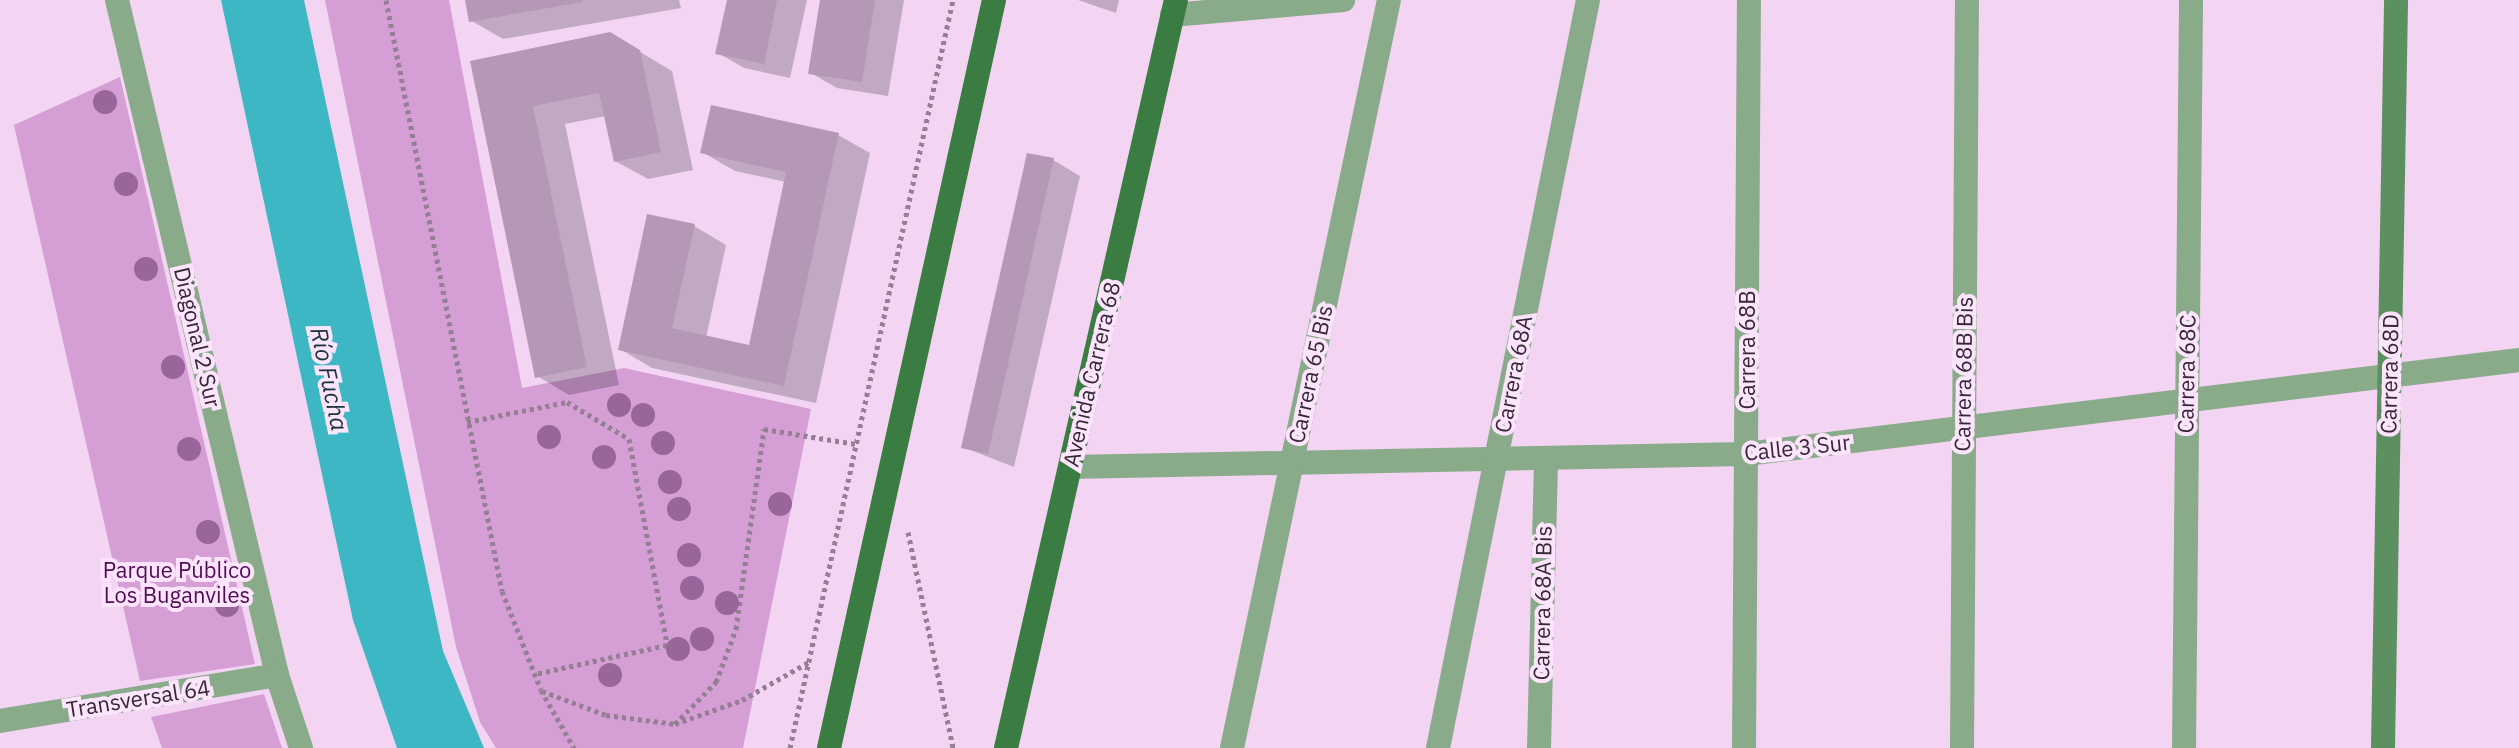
<!DOCTYPE html>
<meta charset="utf-8">
<style>
body{margin:0}
#map{position:relative;width:2519px;height:748px;overflow:hidden;background:#f3d4f3;font-family:"IBM Plex Sans",sans-serif}
div>[style]{position:absolute}
.green>*{inset:0;background:#d59ed5}
.water>*{inset:0;background:#3eb7c5}
.shadow>*{inset:0;background:#0003}
.building>*{inset:0;background:#b598b5}
.path>*{height:5px;margin-top:-2.5px;transform-origin:0;background:repeating-linear-gradient(90deg,#957f95 0 4px,transparent 0 8px)}
.street>*{height:24px;margin:-12px;padding:0 12px;transform-origin:12px;border-radius:12px;background:#89ab8a}
.secondary>*{height:24px;margin:-12px;padding:0 12px;transform-origin:12px;border-radius:12px;background:#5d9060}
.primary>*{height:24px;margin:-12px;padding:0 12px;transform-origin:12px;border-radius:12px;background:#3a7c41}
.trees>*{width:24px;height:24px;margin:-12px;border-radius:50%;background:#99659b}
span{translate:-50% -50%;white-space:nowrap;text-align:center;line-height:1.15;-webkit-text-stroke:8px #fde4fd;paint-order:stroke}
.street-label{font-size:22px;color:#342834}
.park-label{font-size:22px;color:#4f0b53}
.water-label{font-size:24px;color:#1c3639;font-style:italic}
</style>
<div id="map">
<div class="green">
<i style="clip-path:polygon(325px 0,449px 0,522px 388px,624px 368px,811px 409px,743px 748px,496px 748px,480px 722px,456px 647px)"></i>
<i style="clip-path:polygon(120px 77px,255px 664px,140px 681px,14px 125px)"></i>
<i style="clip-path:polygon(264px 694px,282px 748px,162px 748px,151px 717px)"></i>
</div>
<div class="water">
<i style="clip-path:polygon(221px 0,304px 0,443px 651px,484px 748px,397px 748px,353px 620px)"></i>
</div>
<div class="shadow">
<i style="clip-path:polygon(467px 0,679px 0,681px 8px,503px 39px,470px 20px)"></i>
<i style="clip-path:polygon(729px 0,807px 0,790px 78px,744px 68px,718px 53px)"></i>
<i style="clip-path:polygon(822px 0,904px 0,888px 96px,837px 88px,811px 73px)"></i>
<i style="clip-path:polygon(1078px 0,1119px 0,1116px 13px)"></i>
<i style="clip-path:polygon(610px 34px,672px 71px,693px 170px,648px 179px,615px 161px,606px 116px,565px 124px,619px 385px,569px 395px,537px 376px,473px 62px)"></i>
<i style="clip-path:polygon(838px 135px,870px 153px,816px 403px,652px 368px,620px 349px,694px 226px,726px 245px,706px 338px,751px 347px,786px 182px,735px 171px,702px 152px)"></i>
<i style="clip-path:polygon(1053px 160px,1080px 176px,1014px 467px,963px 447px)"></i>
</div>
<div class="building">
<i style="clip-path:polygon(465px 0,582px 0,582px 2px,469px 22px)"></i>
<i style="clip-path:polygon(727px 0,777px 0,764px 64px,715px 54px)"></i>
<i style="clip-path:polygon(820px 0,875px 0,862px 82px,808px 74px)"></i>
<i style="clip-path:polygon(610px 32px,640px 50px,661px 152px,614px 162px,599px 93px,533px 106px,587px 367px,535px 378px,470px 61px)"></i>
<i style="clip-path:polygon(711px 105px,839px 133px,784px 386px,618px 350px,647px 214px,695px 224px,672px 328px,749px 345px,786px 172px,700px 153px)"></i>
<i style="clip-path:polygon(1027px 153px,1054px 158px,988px 454px,961px 448px)"></i>
</div>
<div class="path">
<i style="left:386px;top:0;width:602px;rotate:78.9deg"></i>
<i style="left:502px;top:591px;width:106px;rotate:68.5deg"></i>
<i style="left:541px;top:690px;width:67px;rotate:60.4deg"></i>
<i style="left:467px;top:422px;width:102px;rotate:-11.3deg"></i>
<i style="left:567px;top:402px;width:72px;rotate:30.8deg"></i>
<i style="left:629px;top:439px;width:209px;rotate:79.5deg"></i>
<i style="left:667px;top:645px;width:135px;rotate:167.6deg"></i>
<i style="left:908px;top:532px;width:221px;rotate:78.2deg"></i>
<i style="left:542px;top:691px;width:68px;rotate:20.6deg"></i>
<i style="left:606px;top:715px;width:70px;rotate:7.4deg"></i>
<i style="left:675px;top:724px;width:71px;rotate:-19.7deg"></i>
<i style="left:742px;top:700px;width:77px;rotate:-29.6deg"></i>
<i style="left:675px;top:724px;width:59px;rotate:-45.7deg"></i>
<i style="left:716px;top:682px;width:57px;rotate:-69.3deg"></i>
<i style="left:736px;top:629px;width:202px;rotate:-82deg"></i>
<i style="left:764px;top:429px;width:93px;rotate:9.3deg"></i>
<i style="left:790px;top:748px;width:766px;rotate:-77.71deg"></i>
</div>
<div class="street">
<i style="left:117px;top:0;width:694px;rotate:76.66deg"></i>
<i style="left:277px;top:675px;width:77px;rotate:71.8deg"></i>
<i style="left:1172px;top:15px;width:172px;rotate:-5deg"></i>
<i style="left:1070px;top:467px;width:676px;rotate:-1.1deg"></i>
<i style="left:1746px;top:454px;width:779px;rotate:-6.93deg"></i>
<i style="left:0;top:721px;width:281px;rotate:-9.4deg"></i>
<i style="left:1232px;top:748px;width:764px;rotate:-78.15deg"></i>
<i style="left:1438px;top:748px;width:763px;rotate:-78.66deg"></i>
<i style="left:1539px;top:748px;width:290px;rotate:-88.6deg"></i>
<i style="left:1744px;top:748px;width:748px;rotate:-89.62deg"></i>
<i style="left:1962px;top:748px;width:748px;rotate:-89.62deg"></i>
<i style="left:2184px;top:748px;width:748px;rotate:-89.46deg"></i>
</div>
<div class="secondary">
<i style="left:2383px;top:748px;width:748px;rotate:-89deg"></i>
</div>
<div class="primary">
<i style="left:829px;top:748px;width:766px;rotate:-77.56deg"></i>
<i style="left:1006px;top:748px;width:767px;rotate:-77.2deg"></i>
</div>
<div class="trees">
<i style="left:105px;top:102px"></i>
<i style="left:126px;top:184px"></i>
<i style="left:146px;top:269px"></i>
<i style="left:173px;top:367px"></i>
<i style="left:619px;top:405px"></i>
<i style="left:643px;top:415px"></i>
<i style="left:549px;top:437px"></i>
<i style="left:663px;top:443px"></i>
<i style="left:189px;top:449px"></i>
<i style="left:604px;top:457px"></i>
<i style="left:670px;top:482px"></i>
<i style="left:780px;top:504px"></i>
<i style="left:679px;top:509px"></i>
<i style="left:208px;top:532px"></i>
<i style="left:689px;top:555px"></i>
<i style="left:692px;top:588px"></i>
<i style="left:727px;top:603px"></i>
<i style="left:227px;top:605px"></i>
<i style="left:702px;top:639px"></i>
<i style="left:678px;top:649px"></i>
<i style="left:610px;top:675px"></i>
</div>
<div class="street-label">
<span style="left:198px;top:337px;rotate:77deg">Diagonal 2 Sur</span>
<span style="left:1747px;top:350px;rotate:-90deg">Carrera 68B</span>
<span style="left:1091px;top:374px;rotate:-77deg">Avenida Carrera 68</span>
<span style="left:1310px;top:374px;rotate:-78deg">Carrera 65 Bis</span>
<span style="left:1513px;top:374px;rotate:-79deg">Carrera 68A</span>
<span style="left:1963px;top:374px;rotate:-89deg">Carrera 68B Bis</span>
<span style="left:2186px;top:374px;rotate:-89deg">Carrera 68C</span>
<span style="left:2389px;top:374px;rotate:-89deg">Carrera 68D</span>
<span style="left:1797px;top:447px;rotate:-6deg">Calle 3 Sur</span>
<span style="left:1542px;top:603px;rotate:-89deg">Carrera 68A Bis</span>
<span style="left:138px;top:698px;rotate:-9deg">Transversal 64</span>
</div>
<div class="park-label">
<span style="left:177px;top:582px">Parque Público<br>Los Buganviles</span>
</div>
<div class="water-label">
<span style="left:329px;top:379px;rotate:78deg">Río Fucha</span>
</div>
</div>
